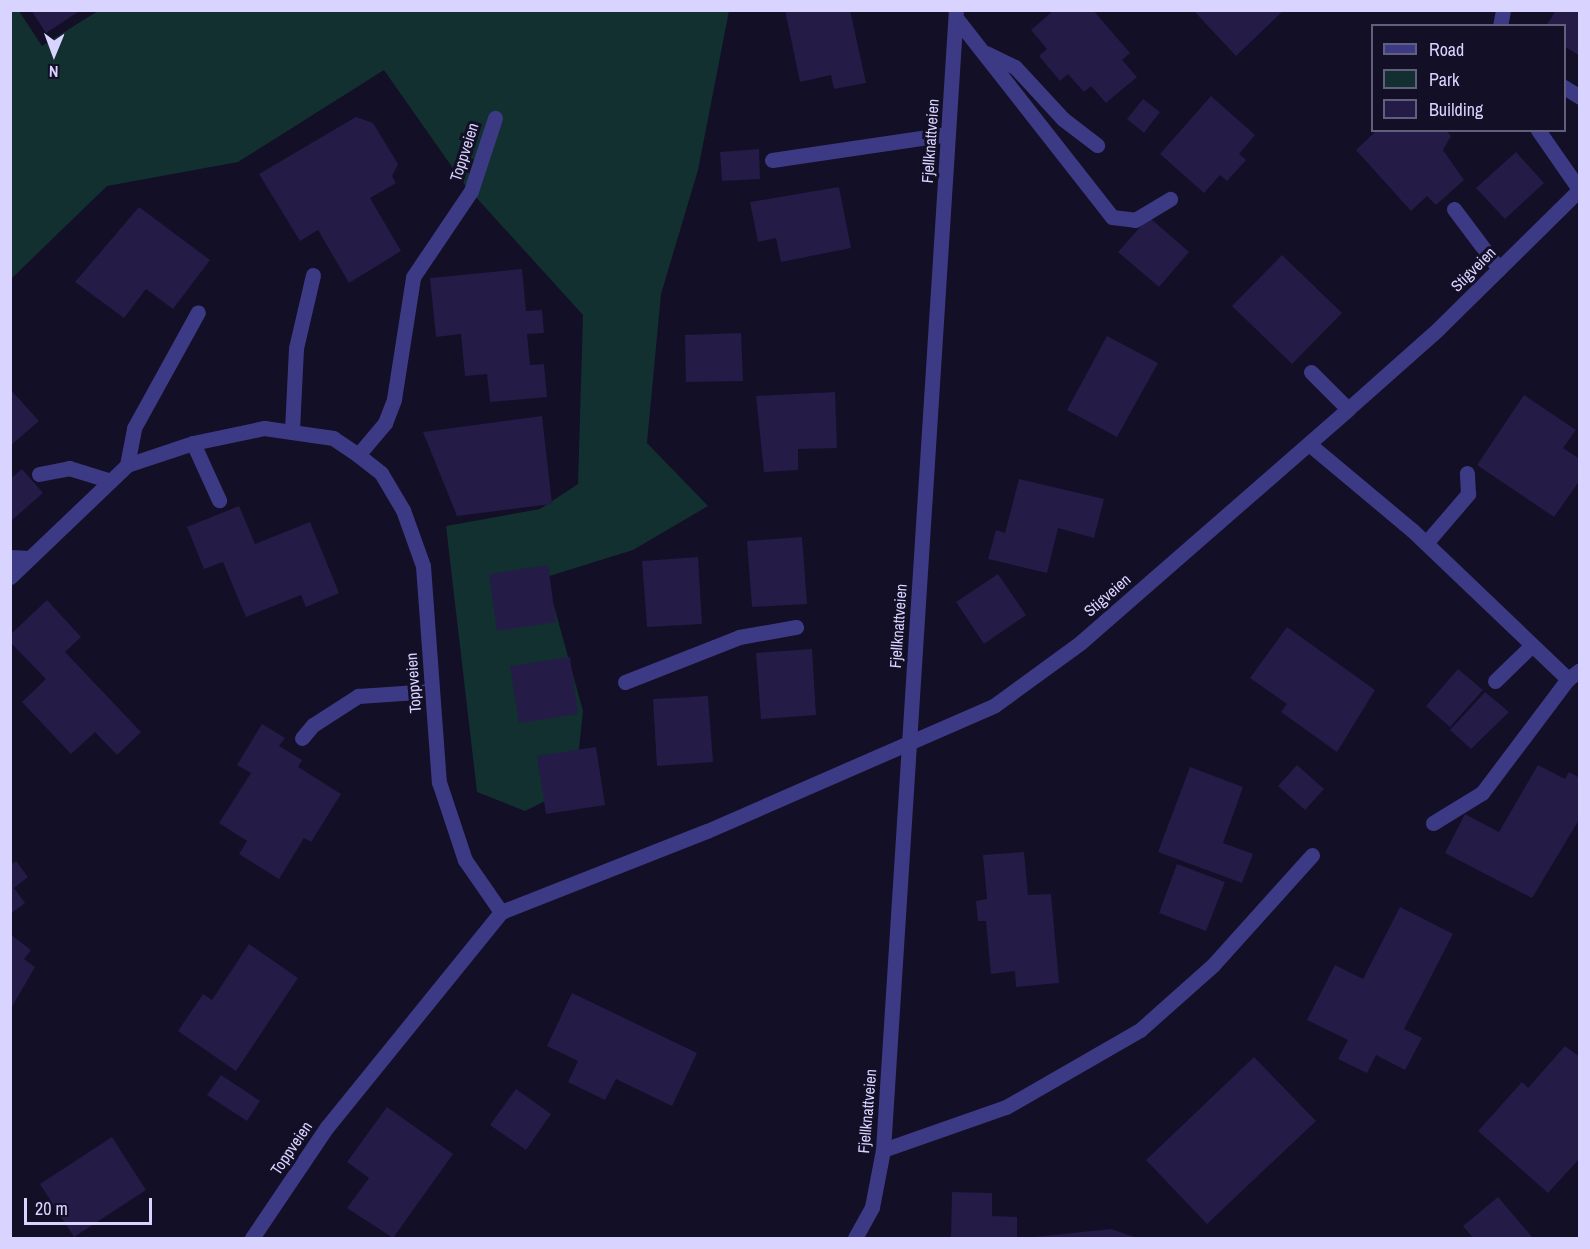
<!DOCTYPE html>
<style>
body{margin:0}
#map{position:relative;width:1590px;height:1249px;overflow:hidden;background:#130f26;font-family:"Archivo Narrow",sans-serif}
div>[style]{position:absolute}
.green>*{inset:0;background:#12302f}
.building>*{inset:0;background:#241b47}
.service>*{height:15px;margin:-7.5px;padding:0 7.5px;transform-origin:7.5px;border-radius:7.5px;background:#3d3a85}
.minor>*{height:15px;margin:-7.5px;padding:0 7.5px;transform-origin:7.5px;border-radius:7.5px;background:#3d3a85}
span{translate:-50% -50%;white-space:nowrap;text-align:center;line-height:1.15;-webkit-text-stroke:6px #130f26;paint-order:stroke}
.street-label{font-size:16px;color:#d9d4ff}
.frame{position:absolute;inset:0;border:12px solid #d9d4ff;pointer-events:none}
.legend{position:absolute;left:1371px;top:24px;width:195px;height:108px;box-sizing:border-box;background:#130f26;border:2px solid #625e7d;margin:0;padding:8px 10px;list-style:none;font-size:18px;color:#d9d4ff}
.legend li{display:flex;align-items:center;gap:12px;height:30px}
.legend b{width:30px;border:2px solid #625e7d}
.north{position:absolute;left:24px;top:24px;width:60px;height:60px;-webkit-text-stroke:4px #130f26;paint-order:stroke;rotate:181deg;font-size:16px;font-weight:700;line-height:24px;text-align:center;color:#d9d4ff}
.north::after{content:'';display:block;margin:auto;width:21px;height:27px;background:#d9d4ff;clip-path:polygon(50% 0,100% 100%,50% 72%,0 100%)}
.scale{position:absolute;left:24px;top:1198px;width:128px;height:27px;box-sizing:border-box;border:3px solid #d9d4ff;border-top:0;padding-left:8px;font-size:18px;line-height:21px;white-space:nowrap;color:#d9d4ff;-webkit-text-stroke:4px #130f26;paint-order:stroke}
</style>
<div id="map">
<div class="green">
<i style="clip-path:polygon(11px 11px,19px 11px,42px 46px,98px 11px,729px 11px,698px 170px,661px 294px,647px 443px,708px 506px,633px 550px,546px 577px,583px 711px,575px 786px,525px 811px,477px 792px,446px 526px,540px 509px,578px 484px,583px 315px,464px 184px,384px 70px,238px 162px,107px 186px,11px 279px)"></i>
</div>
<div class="building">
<i style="clip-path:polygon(31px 10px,81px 10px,46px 33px)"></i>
<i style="clip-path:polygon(785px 10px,850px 10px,866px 83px,834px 89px,831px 75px,800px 82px)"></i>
<i style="clip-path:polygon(1054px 10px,1093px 10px,1130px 53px,1122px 60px,1137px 77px,1106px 103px,1091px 86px,1084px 92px,1068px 74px,1060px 81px,1039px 56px,1047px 49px,1031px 30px)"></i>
<i style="clip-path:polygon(1193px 10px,1284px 10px,1236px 56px)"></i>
<i style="clip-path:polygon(1556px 10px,1580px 10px,1580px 56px,1564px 46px,1564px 26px,1546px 26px)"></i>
<i style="clip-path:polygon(1211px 96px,1255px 135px,1239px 154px,1246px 160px,1227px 181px,1220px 175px,1204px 193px,1160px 154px)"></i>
<i style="clip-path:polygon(1143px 99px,1160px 112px,1144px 133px,1127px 119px)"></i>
<i style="clip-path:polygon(356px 117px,373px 123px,398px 164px,392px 176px,396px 183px,370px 198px,401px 251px,349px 283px,318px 230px,300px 241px,259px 174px)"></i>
<i style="clip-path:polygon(1377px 130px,1446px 130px,1451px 136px,1443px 150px,1464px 180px,1436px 205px,1427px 196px,1411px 211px,1356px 150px)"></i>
<i style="clip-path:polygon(759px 149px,760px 179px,722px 181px,720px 152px)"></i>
<i style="clip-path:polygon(1516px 152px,1544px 183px,1505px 219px,1476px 188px)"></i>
<i style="clip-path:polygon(839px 187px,851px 248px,781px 262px,776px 238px,758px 242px,750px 202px)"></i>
<i style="clip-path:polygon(139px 207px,210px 260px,173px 309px,146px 289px,124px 318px,75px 282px)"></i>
<i style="clip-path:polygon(1149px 217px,1189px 252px,1159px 287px,1118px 252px)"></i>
<i style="clip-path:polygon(1282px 255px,1342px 313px,1292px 364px,1232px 306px)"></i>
<i style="clip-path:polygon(522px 269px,526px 311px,542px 310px,544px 333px,527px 334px,530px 365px,544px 364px,547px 397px,490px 402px,487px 374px,465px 376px,461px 334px,436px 337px,430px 278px)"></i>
<i style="clip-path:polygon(741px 333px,743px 381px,686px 382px,685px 335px)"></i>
<i style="clip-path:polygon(1107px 336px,1158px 363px,1117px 437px,1067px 410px)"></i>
<i style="clip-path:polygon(10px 389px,39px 421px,10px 446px)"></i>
<i style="clip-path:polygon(835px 392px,837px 448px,798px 449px,798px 470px,764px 472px,756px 396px)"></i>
<i style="clip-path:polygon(1524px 395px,1576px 430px,1563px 448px,1580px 459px,1580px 480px,1554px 517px,1477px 465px)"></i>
<i style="clip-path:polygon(542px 416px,552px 504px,457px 516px,423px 432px)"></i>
<i style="clip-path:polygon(22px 469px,43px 493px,12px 520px,10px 479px)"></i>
<i style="clip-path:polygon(1019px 479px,1104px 499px,1094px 538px,1058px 528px,1047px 573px,988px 559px,996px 530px,1005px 533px)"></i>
<i style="clip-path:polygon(239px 506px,255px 544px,310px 522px,339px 593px,306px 607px,301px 595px,246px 617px,223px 562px,204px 569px,187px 527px)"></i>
<i style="clip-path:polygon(802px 537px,807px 604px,752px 607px,747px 541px)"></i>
<i style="clip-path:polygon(698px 557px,702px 624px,647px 627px,642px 561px)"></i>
<i style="clip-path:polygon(548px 565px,556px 622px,497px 631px,489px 574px)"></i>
<i style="clip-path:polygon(998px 574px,1026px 615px,984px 644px,956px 602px)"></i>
<i style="clip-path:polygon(47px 600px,81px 637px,65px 652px,141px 732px,117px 755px,95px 732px,71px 754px,22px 702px,46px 679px,10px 642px,10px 635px)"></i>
<i style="clip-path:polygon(1287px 627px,1375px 690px,1337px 752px,1281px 712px,1287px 704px,1250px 678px)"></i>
<i style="clip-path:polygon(812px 649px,816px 715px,761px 719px,756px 653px)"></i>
<i style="clip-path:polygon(570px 657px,578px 714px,519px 723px,510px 666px)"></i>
<i style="clip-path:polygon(1458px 669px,1483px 690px,1450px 727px,1426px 706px)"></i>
<i style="clip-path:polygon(1485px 692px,1509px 712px,1471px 749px,1450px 730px)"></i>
<i style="clip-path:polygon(708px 696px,713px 762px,657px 766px,653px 699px)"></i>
<i style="clip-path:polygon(262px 724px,285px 738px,279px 746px,302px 760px,298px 767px,341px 794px,311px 842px,304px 838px,279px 879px,239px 854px,247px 841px,219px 823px,251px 773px,237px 765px)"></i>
<i style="clip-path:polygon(596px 747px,605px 805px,546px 814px,537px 756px)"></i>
<i style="clip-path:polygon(1297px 765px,1324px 789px,1305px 810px,1278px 786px)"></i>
<i style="clip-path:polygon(1538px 765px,1565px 779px,1569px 772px,1580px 778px,1580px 818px,1532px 898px,1445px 853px,1465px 814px,1499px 832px)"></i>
<i style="clip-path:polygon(1190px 767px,1243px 787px,1223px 843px,1253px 854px,1242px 883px,1158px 852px)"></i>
<i style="clip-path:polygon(1024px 852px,1028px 895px,1051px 894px,1059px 983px,1016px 987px,1015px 971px,991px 974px,986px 921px,978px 921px,976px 901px,987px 899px,983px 855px)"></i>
<i style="clip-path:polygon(16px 861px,28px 877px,14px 888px,25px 903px,10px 914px,10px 865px)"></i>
<i style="clip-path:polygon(1177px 864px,1225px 882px,1206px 931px,1159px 913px)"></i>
<i style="clip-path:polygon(1400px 907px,1453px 934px,1404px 1029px,1422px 1038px,1405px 1070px,1376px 1055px,1367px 1073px,1338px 1059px,1348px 1040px,1307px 1020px,1335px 965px,1363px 979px)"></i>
<i style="clip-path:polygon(10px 934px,31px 950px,24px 959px,35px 967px,10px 1010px)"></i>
<i style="clip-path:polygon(249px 944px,298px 978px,236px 1071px,178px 1031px,203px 994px,212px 1000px)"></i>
<i style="clip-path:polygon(572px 993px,697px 1053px,672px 1106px,616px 1079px,605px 1100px,568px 1082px,578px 1061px,547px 1046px)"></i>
<i style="clip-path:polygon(1565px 1046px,1580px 1057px,1580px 1158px,1548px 1193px,1478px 1131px,1522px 1082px,1528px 1088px)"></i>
<i style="clip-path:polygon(1254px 1057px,1316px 1121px,1207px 1224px,1146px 1160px)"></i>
<i style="clip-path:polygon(221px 1075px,260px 1101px,247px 1121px,207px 1095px)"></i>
<i style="clip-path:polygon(516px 1089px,551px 1114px,526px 1150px,490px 1125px)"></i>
<i style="clip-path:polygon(387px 1107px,453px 1154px,393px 1238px,347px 1208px,369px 1178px,347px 1162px)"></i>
<i style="clip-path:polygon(112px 1137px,146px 1190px,74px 1237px,40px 1184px)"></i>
<i style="clip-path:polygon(952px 1192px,992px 1193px,992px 1216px,1017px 1217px,1017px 1238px,951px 1238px)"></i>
<i style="clip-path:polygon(1498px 1197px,1533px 1238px,1473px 1238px,1463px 1226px)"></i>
<i style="clip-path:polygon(1111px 1229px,1137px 1238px,1035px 1238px,1035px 1237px)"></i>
</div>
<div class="service">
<i style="left:956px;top:18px;width:253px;rotate:51.9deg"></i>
<i style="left:1112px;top:217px;width:23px;rotate:7deg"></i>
<i style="left:1135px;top:220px;width:41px;rotate:-31deg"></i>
<i style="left:1500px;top:26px;width:16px;rotate:-79deg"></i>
<i style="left:986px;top:53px;width:32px;rotate:26deg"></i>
<i style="left:1015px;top:67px;width:71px;rotate:47.3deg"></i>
<i style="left:1063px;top:119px;width:43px;rotate:37.4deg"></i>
<i style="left:1564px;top:87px;width:19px;rotate:32deg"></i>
<i style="left:1538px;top:130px;width:72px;rotate:55.2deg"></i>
<i style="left:772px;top:160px;width:178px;rotate:-8.4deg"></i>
<i style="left:1454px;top:209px;width:75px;rotate:53.1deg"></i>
<i style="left:1311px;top:372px;width:52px;rotate:45deg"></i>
<i style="left:292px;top:430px;width:82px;rotate:-87.2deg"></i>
<i style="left:296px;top:348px;width:75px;rotate:-76.9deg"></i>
<i style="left:193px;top:443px;width:63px;rotate:65.5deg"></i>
<i style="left:358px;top:455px;width:42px;rotate:-49.8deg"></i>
<i style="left:385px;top:423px;width:26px;rotate:-69deg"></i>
<i style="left:394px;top:399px;width:123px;rotate:-81.1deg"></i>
<i style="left:413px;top:277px;width:104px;rotate:-56deg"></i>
<i style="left:471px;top:191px;width:77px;rotate:-71.8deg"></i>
<i style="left:127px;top:465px;width:38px;rotate:-79deg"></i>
<i style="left:134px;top:428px;width:132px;rotate:-61.1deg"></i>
<i style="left:39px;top:474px;width:31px;rotate:-11deg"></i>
<i style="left:69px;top:468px;width:41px;rotate:17.1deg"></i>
<i style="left:1426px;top:543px;width:65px;rotate:-49.4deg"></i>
<i style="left:1468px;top:494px;width:21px;rotate:-93deg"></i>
<i style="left:10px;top:557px;width:19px;rotate:3deg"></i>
<i style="left:1495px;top:681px;width:50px;rotate:-44.2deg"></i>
<i style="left:625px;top:682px;width:123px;rotate:-21.5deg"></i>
<i style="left:739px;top:637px;width:58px;rotate:-10deg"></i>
<i style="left:302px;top:738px;width:17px;rotate:-50deg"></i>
<i style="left:313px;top:725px;width:54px;rotate:-32.8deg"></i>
<i style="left:358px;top:696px;width:74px;rotate:-3.9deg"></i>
<i style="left:1433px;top:823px;width:57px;rotate:-31.5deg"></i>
<i style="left:1482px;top:793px;width:143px;rotate:-53deg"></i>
<i style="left:883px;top:1150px;width:130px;rotate:-19.3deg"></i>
<i style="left:1006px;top:1107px;width:155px;rotate:-29.9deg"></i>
<i style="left:1140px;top:1030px;width:98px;rotate:-41.7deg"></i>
<i style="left:1213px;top:965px;width:148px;rotate:-48deg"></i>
</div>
<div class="minor">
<i style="left:1309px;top:444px;width:134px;rotate:39.9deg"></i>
<i style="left:1412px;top:530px;width:216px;rotate:43.7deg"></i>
<i style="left:1568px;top:679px;width:15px;rotate:-37deg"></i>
<i style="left:10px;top:577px;width:162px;rotate:-43.7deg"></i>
<i style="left:127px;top:465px;width:70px;rotate:-18.4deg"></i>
<i style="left:193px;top:443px;width:73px;rotate:-11.9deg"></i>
<i style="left:264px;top:428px;width:70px;rotate:8.2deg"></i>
<i style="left:333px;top:438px;width:30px;rotate:34deg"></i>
<i style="left:358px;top:455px;width:29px;rotate:38deg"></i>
<i style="left:381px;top:473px;width:43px;rotate:59.3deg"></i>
<i style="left:403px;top:510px;width:59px;rotate:70.3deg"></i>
<i style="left:423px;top:566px;width:217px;rotate:85.8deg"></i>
<i style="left:439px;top:782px;width:82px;rotate:71.6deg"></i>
<i style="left:465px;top:860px;width:63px;rotate:55.3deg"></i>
<i style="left:252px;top:1238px;width:134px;rotate:-56deg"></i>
<i style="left:327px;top:1127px;width:277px;rotate:-51deg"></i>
<i style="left:501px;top:912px;width:221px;rotate:-21.5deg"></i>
<i style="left:707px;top:831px;width:314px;rotate:-23.6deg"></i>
<i style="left:995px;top:705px;width:105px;rotate:-36.1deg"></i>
<i style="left:1080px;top:643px;width:356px;rotate:-41.1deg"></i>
<i style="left:1348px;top:409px;width:120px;rotate:-41.6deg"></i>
<i style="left:1438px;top:329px;width:199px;rotate:-44.6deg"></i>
<i style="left:855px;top:1238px;width:35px;rotate:-61deg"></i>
<i style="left:872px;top:1207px;width:58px;rotate:-79.1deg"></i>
<i style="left:883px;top:1150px;width:1142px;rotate:-86.34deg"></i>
</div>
<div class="street-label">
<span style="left:930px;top:141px;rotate:-86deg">Fjellknattveien</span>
<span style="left:464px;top:152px;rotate:-72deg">Toppveien</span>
<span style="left:1473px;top:269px;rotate:-45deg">Stigveien</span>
<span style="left:1107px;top:595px;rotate:-41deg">Stigveien</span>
<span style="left:898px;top:626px;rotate:-86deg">Fjellknattveien</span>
<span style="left:413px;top:683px;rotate:-94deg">Toppveien</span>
<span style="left:867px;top:1111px;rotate:-85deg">Fjellknattveien</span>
<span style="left:291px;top:1148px;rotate:-56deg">Toppveien</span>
</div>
<div class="frame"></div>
<ul class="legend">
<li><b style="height:8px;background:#3d3a85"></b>Road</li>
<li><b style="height:16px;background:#12302f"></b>Park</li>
<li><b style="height:16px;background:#241b47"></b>Building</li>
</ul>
<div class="north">N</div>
<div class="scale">20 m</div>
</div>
